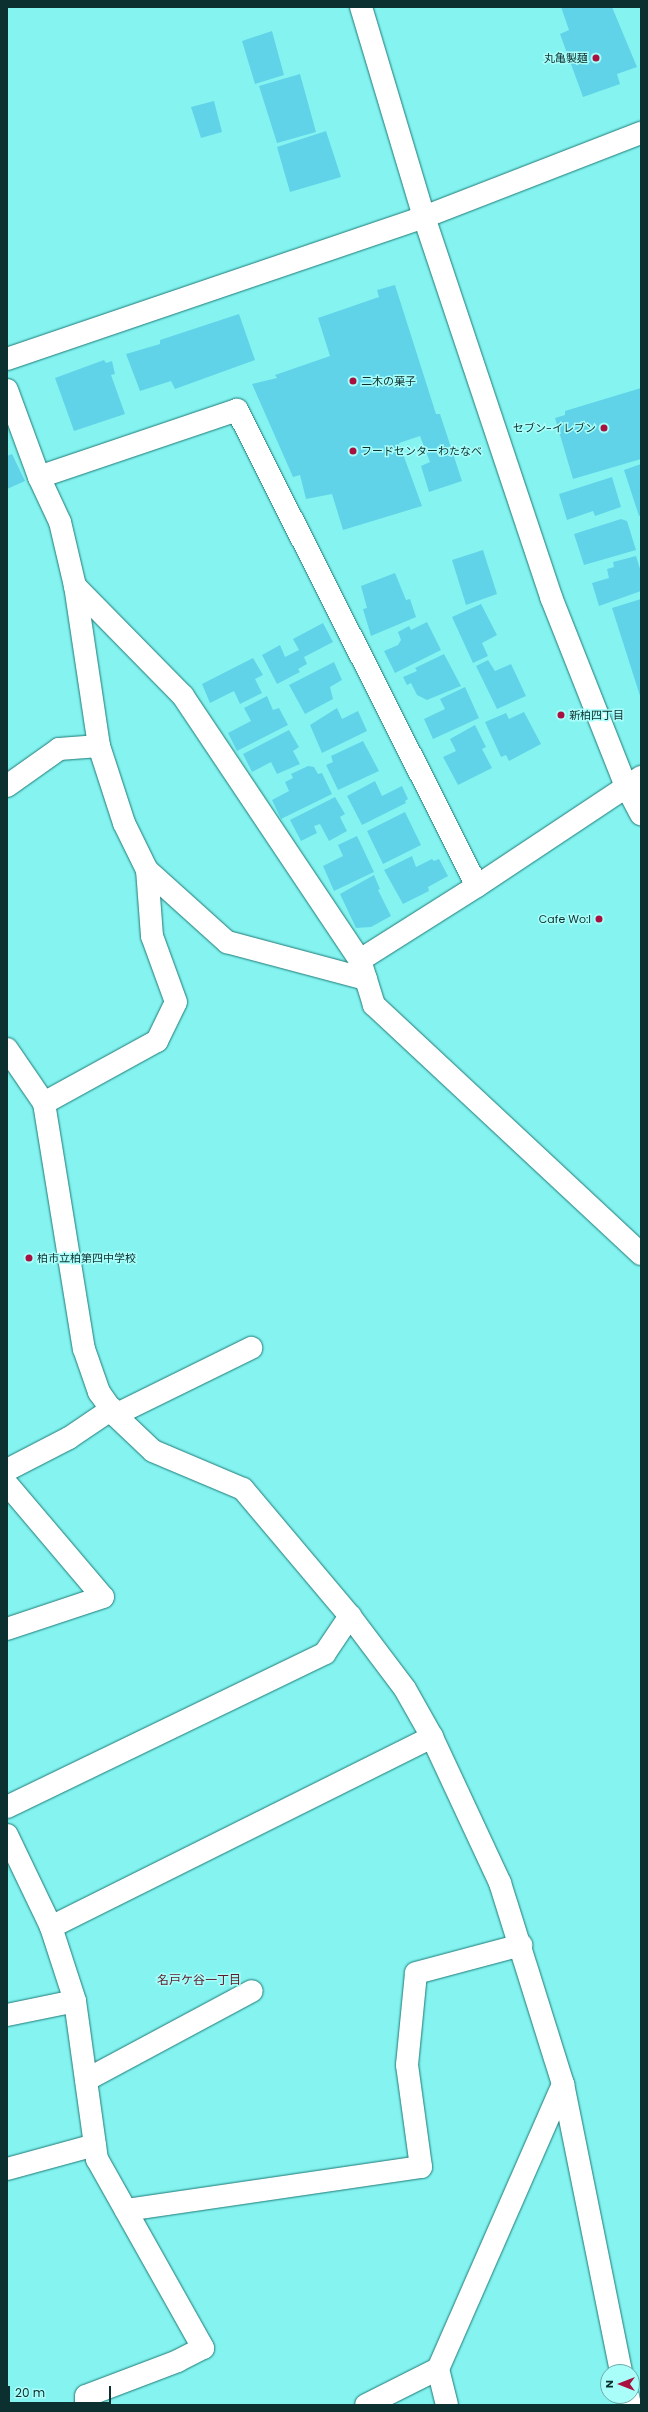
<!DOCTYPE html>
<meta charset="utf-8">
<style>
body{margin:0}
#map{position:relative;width:648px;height:2412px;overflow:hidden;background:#85f4f0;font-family:Poppins,"Noto Sans JP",sans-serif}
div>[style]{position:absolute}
.building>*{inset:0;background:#60d3e9}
.roads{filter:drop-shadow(0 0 1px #1e7a78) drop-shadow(0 0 1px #1e7a78)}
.minor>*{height:22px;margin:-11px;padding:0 11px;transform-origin:11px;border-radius:11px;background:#fff}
.dots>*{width:11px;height:11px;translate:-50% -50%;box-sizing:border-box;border:2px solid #a9fefa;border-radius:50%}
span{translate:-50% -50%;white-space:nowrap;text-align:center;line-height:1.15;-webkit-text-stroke:3px #a9fefa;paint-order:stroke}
.poi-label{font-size:11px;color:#0b302f}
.right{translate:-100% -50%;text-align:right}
.left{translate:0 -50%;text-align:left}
.neighbourhood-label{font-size:12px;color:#5d1827}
.frame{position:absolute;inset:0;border:8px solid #0b302f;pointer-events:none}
.north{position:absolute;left:600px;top:2364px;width:40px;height:40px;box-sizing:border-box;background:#a9fefa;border:1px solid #6aaca9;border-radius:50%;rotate:270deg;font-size:11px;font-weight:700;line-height:16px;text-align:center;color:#0b302f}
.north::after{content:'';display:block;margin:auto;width:14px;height:18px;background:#a8113f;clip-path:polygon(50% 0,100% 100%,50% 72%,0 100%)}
.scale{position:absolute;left:8px;top:2386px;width:103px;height:18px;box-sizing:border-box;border:2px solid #0b302f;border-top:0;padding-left:5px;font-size:12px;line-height:14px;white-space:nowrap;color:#0b302f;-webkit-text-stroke:3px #a9fefa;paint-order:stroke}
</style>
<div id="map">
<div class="building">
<i style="clip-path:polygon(561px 7px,612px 7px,637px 67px,617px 74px,620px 84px,583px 97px,560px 34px,569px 30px)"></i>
<i style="clip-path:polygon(272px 31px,284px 75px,255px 84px,242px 41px)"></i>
<i style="clip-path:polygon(300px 74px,316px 132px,277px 143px,259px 86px)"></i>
<i style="clip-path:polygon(214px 101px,222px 132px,201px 138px,191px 107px)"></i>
<i style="clip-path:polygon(326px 131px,341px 177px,290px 192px,277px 147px)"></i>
<i style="clip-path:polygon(395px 285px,436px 414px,440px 414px,462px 481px,429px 492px,421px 466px,430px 462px,420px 436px,399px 443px,422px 506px,343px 530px,332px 494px,306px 499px,300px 475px,293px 477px,252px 384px,277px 378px,275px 375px,330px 356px,318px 318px,379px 297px,377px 290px)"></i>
<i style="clip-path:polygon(239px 314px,255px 360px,175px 389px,171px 381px,140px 391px,126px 354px,160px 344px,160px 340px)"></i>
<i style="clip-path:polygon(104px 360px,106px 363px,112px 361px,115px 374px,111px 375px,125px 414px,74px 431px,55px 378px)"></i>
<i style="clip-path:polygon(641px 388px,641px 459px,573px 479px,555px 418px,565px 415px,565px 411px)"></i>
<i style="clip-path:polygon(12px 454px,25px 481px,7px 489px,7px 456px)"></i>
<i style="clip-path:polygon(641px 464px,641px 515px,639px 516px,624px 470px)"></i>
<i style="clip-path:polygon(612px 477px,621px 507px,595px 516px,593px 511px,567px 520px,559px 494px)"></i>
<i style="clip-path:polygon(621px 519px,627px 521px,636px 550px,584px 565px,574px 534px)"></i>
<i style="clip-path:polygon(483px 550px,497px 594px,466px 605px,452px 560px)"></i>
<i style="clip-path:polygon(636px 556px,641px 572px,641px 591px,599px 606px,592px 583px,609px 578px,607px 569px,614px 567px,613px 562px)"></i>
<i style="clip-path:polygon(395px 573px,406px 600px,410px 599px,416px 617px,371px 636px,363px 609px,367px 608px,361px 586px)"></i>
<i style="clip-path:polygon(641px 599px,641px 699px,612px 608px)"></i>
<i style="clip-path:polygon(481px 604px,497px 635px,482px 643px,488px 656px,473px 663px,452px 617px)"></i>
<i style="clip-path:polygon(427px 622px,441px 650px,395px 673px,384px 651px,398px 645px,401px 640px,398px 632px,409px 626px,411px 630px)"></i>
<i style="clip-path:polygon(323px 623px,333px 642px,304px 657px,307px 664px,298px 669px,300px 672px,277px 684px,262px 655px,280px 645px,285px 657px,299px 650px,293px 639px)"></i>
<i style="clip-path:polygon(444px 654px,461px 686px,427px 700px,417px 695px,411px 683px,407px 685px,403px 677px,417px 671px,415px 668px)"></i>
<i style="clip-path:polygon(253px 658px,263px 675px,255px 679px,262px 693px,240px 704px,234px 691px,210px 703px,202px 684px)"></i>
<i style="clip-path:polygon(488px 660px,495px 671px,511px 664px,526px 696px,497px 709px,476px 666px)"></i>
<i style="clip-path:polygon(334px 662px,342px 680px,330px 687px,333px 699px,305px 714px,289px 685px)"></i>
<i style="clip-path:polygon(465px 687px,479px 718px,433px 739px,424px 719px,445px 709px,440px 699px)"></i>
<i style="clip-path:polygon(267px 696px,273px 710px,279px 708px,288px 725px,237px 751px,228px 733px,251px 721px,244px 708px)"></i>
<i style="clip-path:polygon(337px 708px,342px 719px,358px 711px,367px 731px,322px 753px,310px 725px)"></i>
<i style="clip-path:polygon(524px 712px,541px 744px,509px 761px,506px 755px,501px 757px,485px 722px,506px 713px,509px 719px)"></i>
<i style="clip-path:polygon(475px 725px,486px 747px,482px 749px,492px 768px,458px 785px,443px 757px,456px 751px,450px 739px)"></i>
<i style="clip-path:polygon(289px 730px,299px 747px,293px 751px,300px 764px,277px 774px,271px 762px,252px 772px,243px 754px)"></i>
<i style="clip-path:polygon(363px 741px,379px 771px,338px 790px,326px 765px,333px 762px,331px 756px)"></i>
<i style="clip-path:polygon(308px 766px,314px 767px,318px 774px,322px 773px,332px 794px,281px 819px,272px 800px,289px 791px,285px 782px,293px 778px,291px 774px)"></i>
<i style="clip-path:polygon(375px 781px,382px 796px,402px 786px,408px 799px,405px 801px,406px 803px,362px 825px,347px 796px)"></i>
<i style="clip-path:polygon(335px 797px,345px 814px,340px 817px,347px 831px,329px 841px,320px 824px,314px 826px,317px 833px,301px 841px,290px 820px)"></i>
<i style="clip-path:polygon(405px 812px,421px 845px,383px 864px,367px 831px)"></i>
<i style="clip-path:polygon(357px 836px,374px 872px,334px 891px,323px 866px,343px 856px,338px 845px)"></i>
<i style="clip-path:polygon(412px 856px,416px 867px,432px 859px,434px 861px,439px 859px,448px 876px,428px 887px,429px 891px,403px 904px,384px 870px)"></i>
<i style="clip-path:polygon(374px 875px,380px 889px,378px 890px,391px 916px,371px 927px,356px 928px,340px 894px)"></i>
</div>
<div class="roads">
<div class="minor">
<i style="left:361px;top:7px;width:219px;rotate:73.3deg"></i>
<i style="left:424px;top:217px;width:401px;rotate:71.5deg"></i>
<i style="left:551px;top:597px;width:203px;rotate:68.4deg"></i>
<i style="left:626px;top:786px;width:32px;rotate:62deg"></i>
<i style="left:7px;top:359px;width:441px;rotate:-18.8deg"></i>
<i style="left:424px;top:217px;width:233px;rotate:-21.2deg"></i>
<i style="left:7px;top:390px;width:93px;rotate:69.8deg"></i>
<i style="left:39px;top:477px;width:50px;rotate:65deg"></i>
<i style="left:60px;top:522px;width:66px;rotate:76.8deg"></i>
<i style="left:75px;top:586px;width:154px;rotate:45.5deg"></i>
<i style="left:183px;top:696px;width:318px;rotate:56.2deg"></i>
<i style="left:360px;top:960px;width:47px;rotate:72.7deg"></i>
<i style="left:374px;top:1005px;width:365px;rotate:43deg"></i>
<i style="left:39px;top:477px;width:209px;rotate:-18.7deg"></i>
<i style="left:237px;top:410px;width:533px;rotate:63.24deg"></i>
<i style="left:477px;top:886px;width:197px;rotate:-33.6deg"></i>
<i style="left:7px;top:786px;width:64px;rotate:-35.4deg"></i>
<i style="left:59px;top:749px;width:40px;rotate:-4.3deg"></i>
<i style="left:147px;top:870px;width:108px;rotate:42deg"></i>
<i style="left:227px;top:942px;width:144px;rotate:14.9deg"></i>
<i style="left:360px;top:960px;width:138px;rotate:-32.3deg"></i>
<i style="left:7px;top:1049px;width:65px;rotate:55.6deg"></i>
<i style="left:44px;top:1103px;width:249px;rotate:80.8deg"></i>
<i style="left:84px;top:1349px;width:46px;rotate:70.8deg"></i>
<i style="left:99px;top:1392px;width:28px;rotate:55deg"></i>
<i style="left:115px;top:1415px;width:52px;rotate:43.5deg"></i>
<i style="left:153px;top:1451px;width:98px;rotate:22.9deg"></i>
<i style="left:243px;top:1489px;width:166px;rotate:49.9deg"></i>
<i style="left:350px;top:1616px;width:91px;rotate:53deg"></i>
<i style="left:405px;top:1689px;width:55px;rotate:60.6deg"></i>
<i style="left:432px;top:1737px;width:161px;rotate:65deg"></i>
<i style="left:500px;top:1883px;width:211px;rotate:72.6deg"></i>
<i style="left:563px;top:2084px;width:294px;rotate:78.6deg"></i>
<i style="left:44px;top:1103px;width:129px;rotate:-28.8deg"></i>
<i style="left:157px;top:1041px;width:43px;rotate:-64deg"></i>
<i style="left:176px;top:1002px;width:70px;rotate:-110deg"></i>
<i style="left:152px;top:936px;width:66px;rotate:-94.3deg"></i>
<i style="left:147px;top:870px;width:52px;rotate:-116.1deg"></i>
<i style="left:124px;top:823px;width:81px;rotate:-108deg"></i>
<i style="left:99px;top:746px;width:162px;rotate:-98.5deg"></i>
<i style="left:115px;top:1415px;width:152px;rotate:-26.2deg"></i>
<i style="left:7px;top:1470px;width:70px;rotate:-27.3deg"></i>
<i style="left:69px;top:1438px;width:52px;rotate:-34deg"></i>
<i style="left:7px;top:1484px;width:148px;rotate:49.7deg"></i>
<i style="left:103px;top:1597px;width:101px;rotate:161.6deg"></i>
<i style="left:7px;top:1807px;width:353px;rotate:-25.8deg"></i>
<i style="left:325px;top:1653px;width:45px;rotate:-56deg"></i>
<i style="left:7px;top:1835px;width:102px;rotate:64.4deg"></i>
<i style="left:51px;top:1927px;width:78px;rotate:72deg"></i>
<i style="left:75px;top:2001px;width:160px;rotate:82.1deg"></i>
<i style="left:97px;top:2159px;width:217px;rotate:60.7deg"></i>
<i style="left:203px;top:2348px;width:28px;rotate:153deg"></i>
<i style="left:178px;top:2361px;width:98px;rotate:159.2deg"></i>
<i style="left:86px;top:2396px;width:9px;rotate:90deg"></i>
<i style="left:51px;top:1927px;width:426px;rotate:-26.5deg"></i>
<i style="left:7px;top:2015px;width:69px;rotate:-11.6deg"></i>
<i style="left:86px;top:2080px;width:188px;rotate:-28.2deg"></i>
<i style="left:7px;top:2169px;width:91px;rotate:-15.3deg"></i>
<i style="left:126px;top:2210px;width:298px;rotate:-8.3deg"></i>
<i style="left:421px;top:2167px;width:103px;rotate:-97.8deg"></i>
<i style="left:407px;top:2065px;width:92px;rotate:-84.4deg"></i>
<i style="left:416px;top:1973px;width:109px;rotate:-14.9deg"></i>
<i style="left:628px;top:2396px;width:9px;rotate:77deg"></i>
<i style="left:366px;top:2405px;width:80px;rotate:-26.6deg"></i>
<i style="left:447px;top:2405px;width:37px;rotate:-104deg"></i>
<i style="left:438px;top:2369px;width:311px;rotate:-66.3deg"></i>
</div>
</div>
<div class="dots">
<i style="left:596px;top:58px;background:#a8113f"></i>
<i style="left:353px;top:381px;background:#a8113f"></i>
<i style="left:604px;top:428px;background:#a8113f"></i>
<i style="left:353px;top:451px;background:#a8113f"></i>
<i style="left:561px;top:715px;background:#a8113f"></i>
<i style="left:599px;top:919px;background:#a8113f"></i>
<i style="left:29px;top:1258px;background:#a8113f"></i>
</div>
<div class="poi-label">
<span class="right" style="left:588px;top:58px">丸亀製麺</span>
<span class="left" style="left:361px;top:381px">二木の菓子</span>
<span class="right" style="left:596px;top:428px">セブン-イレブン</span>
<span class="left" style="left:361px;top:451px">フードセンターわたなべ</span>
<span class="left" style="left:569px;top:715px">新柏四丁目</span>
<span class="right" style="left:591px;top:919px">Cafe Wo:l</span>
<span class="left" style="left:37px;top:1258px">柏市立柏第四中学校</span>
</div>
<div class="neighbourhood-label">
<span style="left:199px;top:1980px">名戸ケ谷一丁目</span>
</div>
<div class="frame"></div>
<div class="north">N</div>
<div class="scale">20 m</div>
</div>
